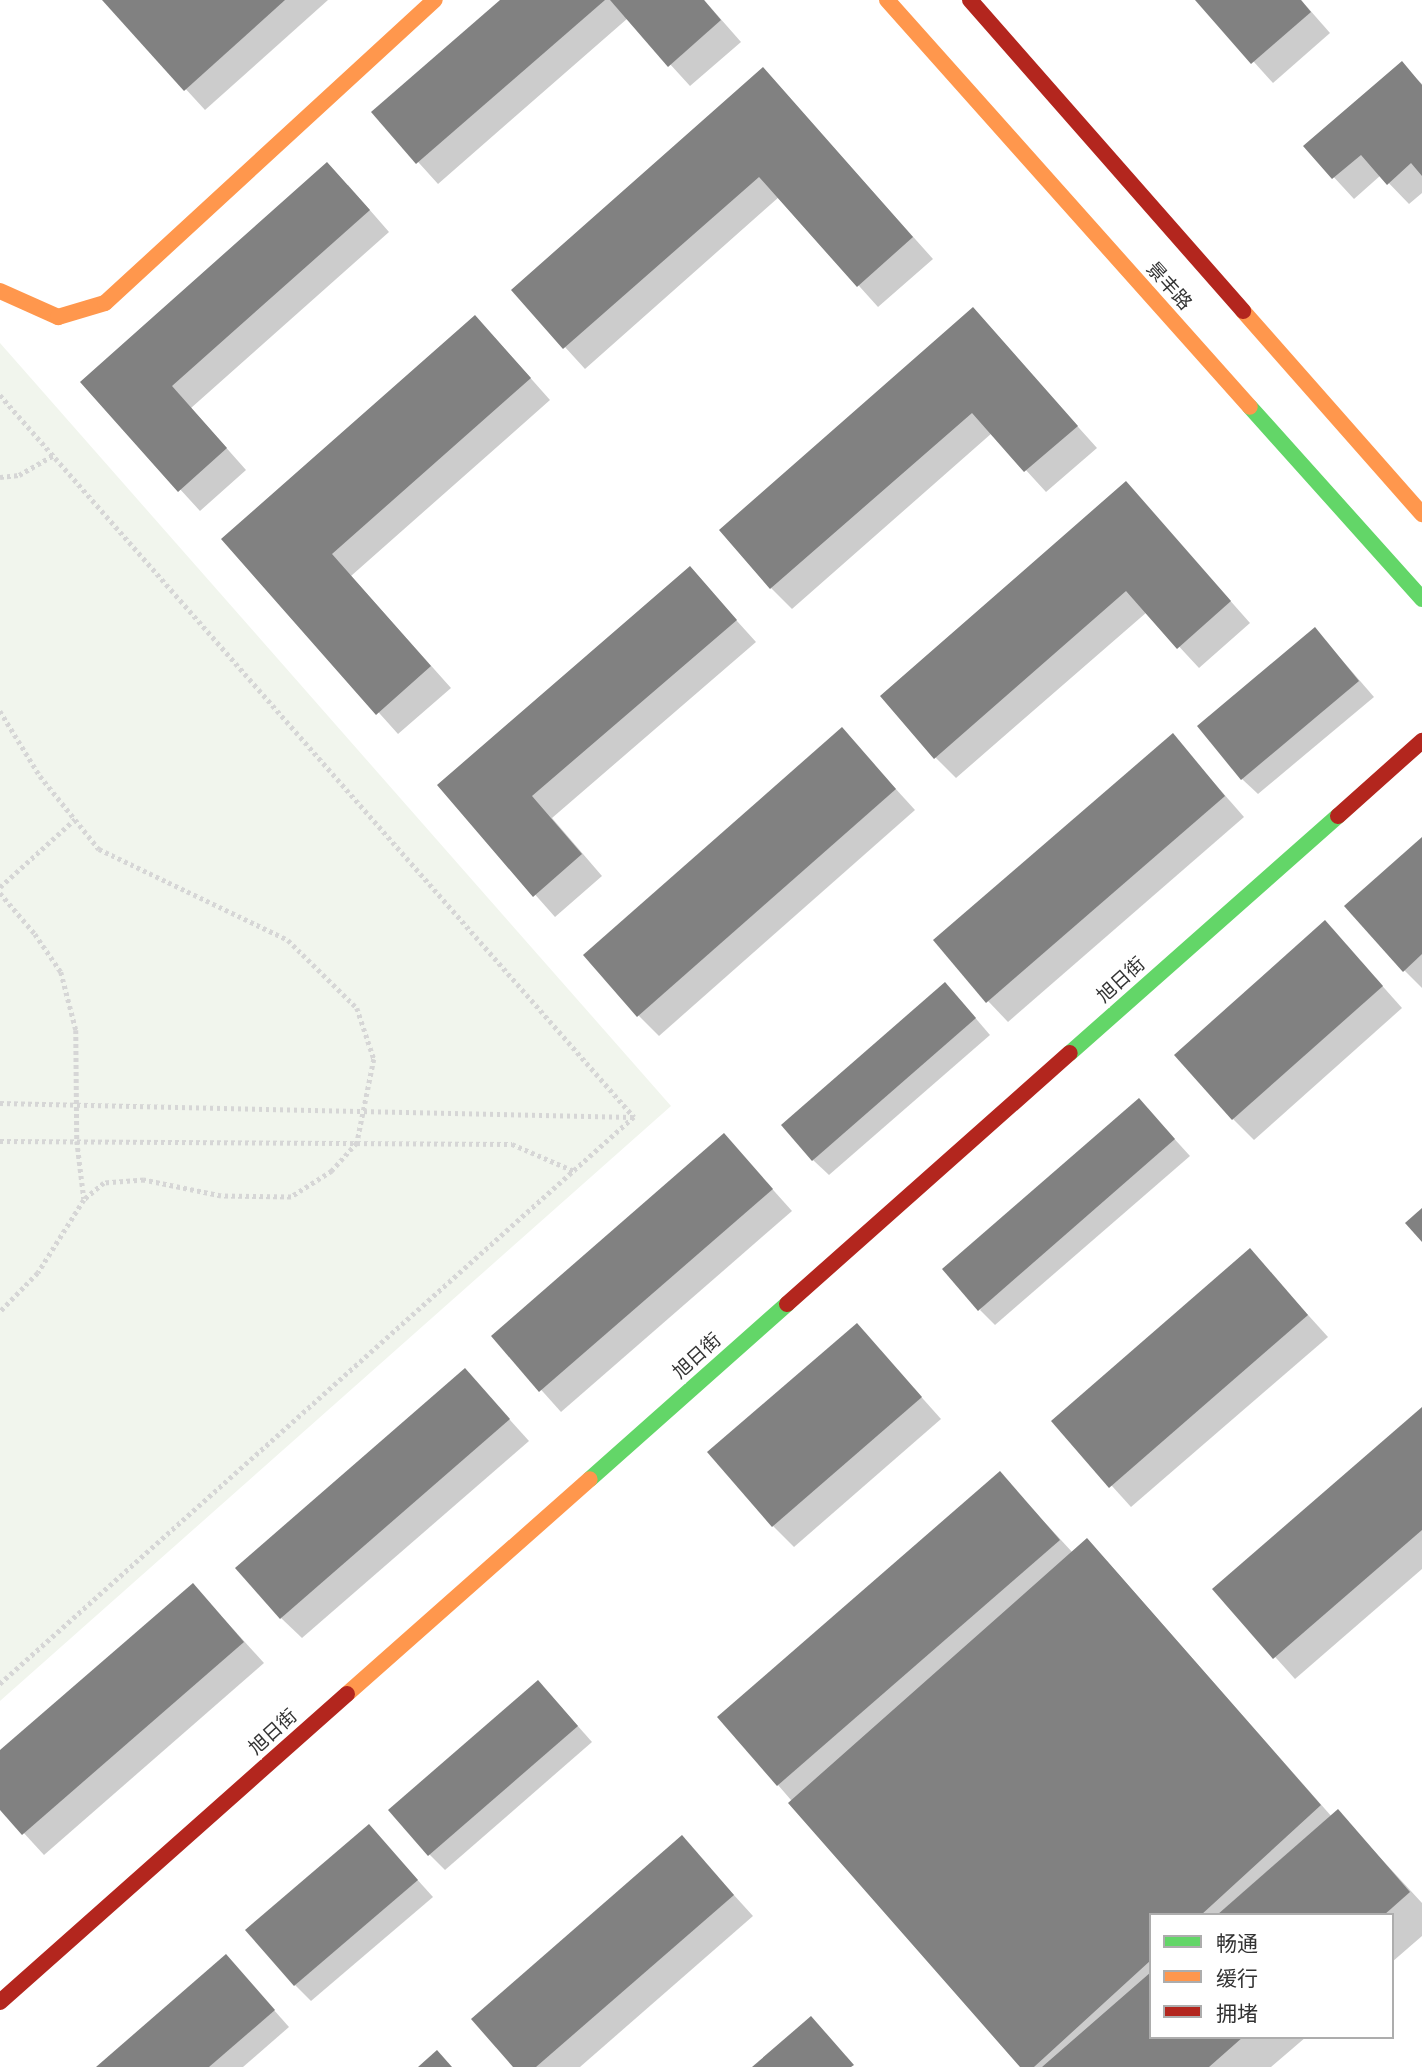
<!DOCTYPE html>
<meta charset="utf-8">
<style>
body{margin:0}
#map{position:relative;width:1422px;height:2067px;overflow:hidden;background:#fff;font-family:Montserrat,"Noto Sans SC",sans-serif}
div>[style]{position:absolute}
.green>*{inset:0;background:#f1f5ed}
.shadow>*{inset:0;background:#0003}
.building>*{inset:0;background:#818181}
.path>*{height:4.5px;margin-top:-2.25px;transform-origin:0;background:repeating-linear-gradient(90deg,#d6d6d6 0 3.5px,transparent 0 7px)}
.fast>*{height:16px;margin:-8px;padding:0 8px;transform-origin:8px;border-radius:8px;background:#63d668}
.slow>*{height:16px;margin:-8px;padding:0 8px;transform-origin:8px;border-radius:8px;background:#ff974d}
.jam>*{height:16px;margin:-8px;padding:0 8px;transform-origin:8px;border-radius:8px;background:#b3261e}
span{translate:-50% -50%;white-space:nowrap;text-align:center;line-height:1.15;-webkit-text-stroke:7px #fff;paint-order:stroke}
.street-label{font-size:19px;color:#333}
.legend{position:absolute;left:1149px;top:1913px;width:245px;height:126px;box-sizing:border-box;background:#fff;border:2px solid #adadad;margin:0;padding:9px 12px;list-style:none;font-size:21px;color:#333}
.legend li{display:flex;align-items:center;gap:14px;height:35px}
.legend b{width:35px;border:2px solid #adadad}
</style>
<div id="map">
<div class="green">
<i style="clip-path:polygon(0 343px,671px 1106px,0 1701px)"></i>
</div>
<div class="shadow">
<i style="clip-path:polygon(104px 0,328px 0,205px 110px)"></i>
<i style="clip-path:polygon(502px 0,704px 0,741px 42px,690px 86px,628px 18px,438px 184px,373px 112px)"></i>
<i style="clip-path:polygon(1198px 0,1301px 0,1330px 33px,1273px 83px)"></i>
<i style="clip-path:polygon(1401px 64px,1422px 84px,1422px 193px,1409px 204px,1381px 175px,1354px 199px,1306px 147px)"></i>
<i style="clip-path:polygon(763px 69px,933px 259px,878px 307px,779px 197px,585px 369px,513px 290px)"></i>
<i style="clip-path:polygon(348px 185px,389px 232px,191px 408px,246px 470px,200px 511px,82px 382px)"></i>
<i style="clip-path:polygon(973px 310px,1097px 448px,1046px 492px,992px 433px,792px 609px,771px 588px)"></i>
<i style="clip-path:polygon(495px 338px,550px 400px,351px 576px,451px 688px,398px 734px,224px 540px)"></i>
<i style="clip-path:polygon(1126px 483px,1250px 623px,1199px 668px,1147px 612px,956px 778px,935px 757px)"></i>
<i style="clip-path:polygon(690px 569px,756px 642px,552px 818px,602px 876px,555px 917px,439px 786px)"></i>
<i style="clip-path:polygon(1315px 629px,1374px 697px,1258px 794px,1242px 779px)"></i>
<i style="clip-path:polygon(842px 730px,915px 810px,659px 1036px,638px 1015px)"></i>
<i style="clip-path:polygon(1173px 736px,1244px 817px,1008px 1022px,988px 1001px)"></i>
<i style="clip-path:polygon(1422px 839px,1422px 988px,1404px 970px)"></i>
<i style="clip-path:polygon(1345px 944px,1402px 1008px,1254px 1140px,1233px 1119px)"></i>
<i style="clip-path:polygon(960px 1000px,990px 1035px,829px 1175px,813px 1160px)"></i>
<i style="clip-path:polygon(1139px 1100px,1190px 1156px,995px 1325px,980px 1310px)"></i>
<i style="clip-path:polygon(724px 1135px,792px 1211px,561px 1412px,493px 1336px)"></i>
<i style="clip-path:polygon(1250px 1251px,1328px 1337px,1131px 1507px,1054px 1422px)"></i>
<i style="clip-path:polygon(857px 1325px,941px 1419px,794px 1547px,773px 1526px)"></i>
<i style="clip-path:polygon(465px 1370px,529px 1441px,302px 1638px,281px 1618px)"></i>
<i style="clip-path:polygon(1422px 1410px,1422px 1569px,1295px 1679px,1215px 1590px)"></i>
<i style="clip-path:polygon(1000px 1474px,1073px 1553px,1107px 1561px,1332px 1817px,1338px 1812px,1422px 1903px,1422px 1936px,1392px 1962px,1392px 1915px,1151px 1915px,1151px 2037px,1306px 2037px,1271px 2067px,1022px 2067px,778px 1785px)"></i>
<i style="clip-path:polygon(193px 1585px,264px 1663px,44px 1855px,0 1807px,0 1752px)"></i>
<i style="clip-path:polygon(553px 1698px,592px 1742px,445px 1870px,429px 1854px)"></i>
<i style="clip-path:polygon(369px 1826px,433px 1897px,311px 2001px,295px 1985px)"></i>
<i style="clip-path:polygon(682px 1838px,753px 1916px,580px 2067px,515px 2067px)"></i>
<i style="clip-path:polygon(226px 1956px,289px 2027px,243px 2067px,99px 2067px)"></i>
</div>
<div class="building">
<i style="clip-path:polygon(102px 0,285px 0,184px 91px)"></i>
<i style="clip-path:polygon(500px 0,605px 0,416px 164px,371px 112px)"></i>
<i style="clip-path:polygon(610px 0,704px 0,721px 20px,668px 67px)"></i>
<i style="clip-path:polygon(1195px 0,1301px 0,1311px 12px,1251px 64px)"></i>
<i style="clip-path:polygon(1402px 61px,1422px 85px,1422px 176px,1411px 163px,1387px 185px,1361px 155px,1332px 179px,1303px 146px)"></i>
<i style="clip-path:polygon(763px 67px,913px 237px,857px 287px,759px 177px,563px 349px,511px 290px)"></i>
<i style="clip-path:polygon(327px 162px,370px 210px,172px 386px,227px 448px,178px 492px,80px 382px)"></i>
<i style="clip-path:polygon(973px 307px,1078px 426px,1024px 472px,972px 413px,770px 589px,719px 530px)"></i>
<i style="clip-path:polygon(475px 315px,531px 378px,332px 554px,431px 666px,376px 715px,221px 539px)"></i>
<i style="clip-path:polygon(1126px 481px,1231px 601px,1177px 649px,1126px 591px,934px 759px,880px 696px)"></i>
<i style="clip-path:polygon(690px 566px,737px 620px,532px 796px,582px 854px,533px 897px,437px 785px)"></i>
<i style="clip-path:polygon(1315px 627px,1359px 681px,1241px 780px,1197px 726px)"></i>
<i style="clip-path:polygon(842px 727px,896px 789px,637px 1017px,583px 955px)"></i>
<i style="clip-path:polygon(1173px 733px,1225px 796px,986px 1003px,933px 940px)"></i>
<i style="clip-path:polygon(1422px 837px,1422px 954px,1403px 972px,1344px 906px)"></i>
<i style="clip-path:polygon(1325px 920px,1383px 986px,1232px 1120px,1174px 1055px)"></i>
<i style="clip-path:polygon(945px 982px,976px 1018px,812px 1161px,781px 1125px)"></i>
<i style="clip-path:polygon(1139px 1098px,1175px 1139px,978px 1311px,942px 1269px)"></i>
<i style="clip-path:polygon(724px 1133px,773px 1189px,539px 1392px,491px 1336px)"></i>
<i style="clip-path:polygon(1422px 1208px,1422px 1242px,1405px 1223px)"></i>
<i style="clip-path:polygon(1250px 1248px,1308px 1315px,1109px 1488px,1051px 1421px)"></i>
<i style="clip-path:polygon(857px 1323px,922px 1397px,772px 1527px,707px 1452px)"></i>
<i style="clip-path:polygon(465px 1368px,510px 1419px,280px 1619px,235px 1568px)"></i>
<i style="clip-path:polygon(1422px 1407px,1422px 1530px,1273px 1659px,1212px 1589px)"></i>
<i style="clip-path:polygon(1000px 1471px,1060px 1540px,777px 1786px,717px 1717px)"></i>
<i style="clip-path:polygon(1087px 1538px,1321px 1805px,1201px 1915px,1151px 1915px,1151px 1960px,1034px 2067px,1020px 2067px,788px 1803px)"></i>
<i style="clip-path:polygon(193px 1583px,244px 1642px,22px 1835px,0 1810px,0 1750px)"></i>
<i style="clip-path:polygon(538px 1680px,578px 1726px,428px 1856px,388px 1810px)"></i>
<i style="clip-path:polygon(1338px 1809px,1410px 1892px,1384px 1915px,1217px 1915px)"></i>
<i style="clip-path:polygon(369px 1824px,418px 1880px,294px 1986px,245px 1930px)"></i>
<i style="clip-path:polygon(682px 1835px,734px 1895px,536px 2067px,513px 2067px,471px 2019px)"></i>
<i style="clip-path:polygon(226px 1954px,275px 2010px,209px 2067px,96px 2067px)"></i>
<i style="clip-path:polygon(1151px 1972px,1151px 2037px,1243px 2037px,1209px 2067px,1042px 2067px)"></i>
<i style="clip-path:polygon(811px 2016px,854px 2065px,851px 2067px,752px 2067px)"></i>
<i style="clip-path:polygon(437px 2050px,452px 2067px,418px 2067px)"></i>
</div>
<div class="path">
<i style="left:0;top:395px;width:961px;rotate:48.71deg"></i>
<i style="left:634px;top:1117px;width:851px;rotate:138.19deg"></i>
<i style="left:0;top:477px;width:19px;rotate:-6deg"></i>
<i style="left:19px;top:475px;width:39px;rotate:-30deg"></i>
<i style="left:0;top:711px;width:76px;rotate:58.4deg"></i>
<i style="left:40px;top:776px;width:94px;rotate:51.1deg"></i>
<i style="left:99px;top:849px;width:210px;rotate:25.7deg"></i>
<i style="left:288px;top:940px;width:97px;rotate:44.6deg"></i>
<i style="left:357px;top:1008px;width:54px;rotate:71.6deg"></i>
<i style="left:374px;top:1059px;width:86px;rotate:101.4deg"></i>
<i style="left:357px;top:1143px;width:38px;rotate:132deg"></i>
<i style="left:332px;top:1171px;width:49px;rotate:147.6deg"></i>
<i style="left:291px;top:1197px;width:70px;rotate:-179.2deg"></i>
<i style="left:221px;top:1196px;width:79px;rotate:-168.3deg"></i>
<i style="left:144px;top:1180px;width:40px;rotate:175.7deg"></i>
<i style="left:104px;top:1183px;width:26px;rotate:140deg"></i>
<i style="left:84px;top:1200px;width:86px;rotate:122.2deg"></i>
<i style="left:38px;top:1273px;width:54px;rotate:134.3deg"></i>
<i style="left:0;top:887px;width:101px;rotate:-42.2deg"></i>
<i style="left:0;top:893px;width:54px;rotate:49.5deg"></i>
<i style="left:35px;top:934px;width:46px;rotate:55.6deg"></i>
<i style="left:61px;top:972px;width:60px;rotate:75.5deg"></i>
<i style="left:76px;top:1030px;width:111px;rotate:89.5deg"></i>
<i style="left:77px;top:1141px;width:58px;rotate:83.1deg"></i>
<i style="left:0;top:1103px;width:633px;rotate:1.27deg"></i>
<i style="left:0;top:1141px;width:512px;rotate:0.34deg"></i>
<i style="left:512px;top:1144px;width:68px;rotate:23.5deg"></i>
</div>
<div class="fast">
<i style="left:1250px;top:407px;width:258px;rotate:48.1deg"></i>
<i style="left:1070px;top:1053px;width:358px;rotate:-41.5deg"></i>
<i style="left:590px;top:1479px;width:264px;rotate:-41.6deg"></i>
</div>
<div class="slow">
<i style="left:887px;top:0;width:545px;rotate:48.27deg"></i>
<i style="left:0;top:291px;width:64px;rotate:24.1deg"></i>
<i style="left:58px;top:317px;width:49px;rotate:-16.6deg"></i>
<i style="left:105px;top:303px;width:448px;rotate:-42.6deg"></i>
<i style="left:1243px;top:311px;width:271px;rotate:48.6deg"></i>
<i style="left:347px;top:1694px;width:324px;rotate:-41.5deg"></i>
</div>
<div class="jam">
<i style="left:970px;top:0;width:414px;rotate:48.7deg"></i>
<i style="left:1338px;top:816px;width:113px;rotate:-41.8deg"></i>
<i style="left:787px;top:1304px;width:378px;rotate:-41.6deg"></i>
<i style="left:0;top:2002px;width:464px;rotate:-41.6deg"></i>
</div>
<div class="street-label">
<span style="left:1169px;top:286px;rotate:48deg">景丰路</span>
<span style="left:1121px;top:980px;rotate:-42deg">旭日街</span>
<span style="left:697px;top:1356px;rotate:-42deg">旭日街</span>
<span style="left:273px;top:1732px;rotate:-42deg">旭日街</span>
</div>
<ul class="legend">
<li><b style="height:9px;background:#63d668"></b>畅通</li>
<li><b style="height:9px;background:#ff974d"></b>缓行</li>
<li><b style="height:9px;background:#b3261e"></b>拥堵</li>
</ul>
</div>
